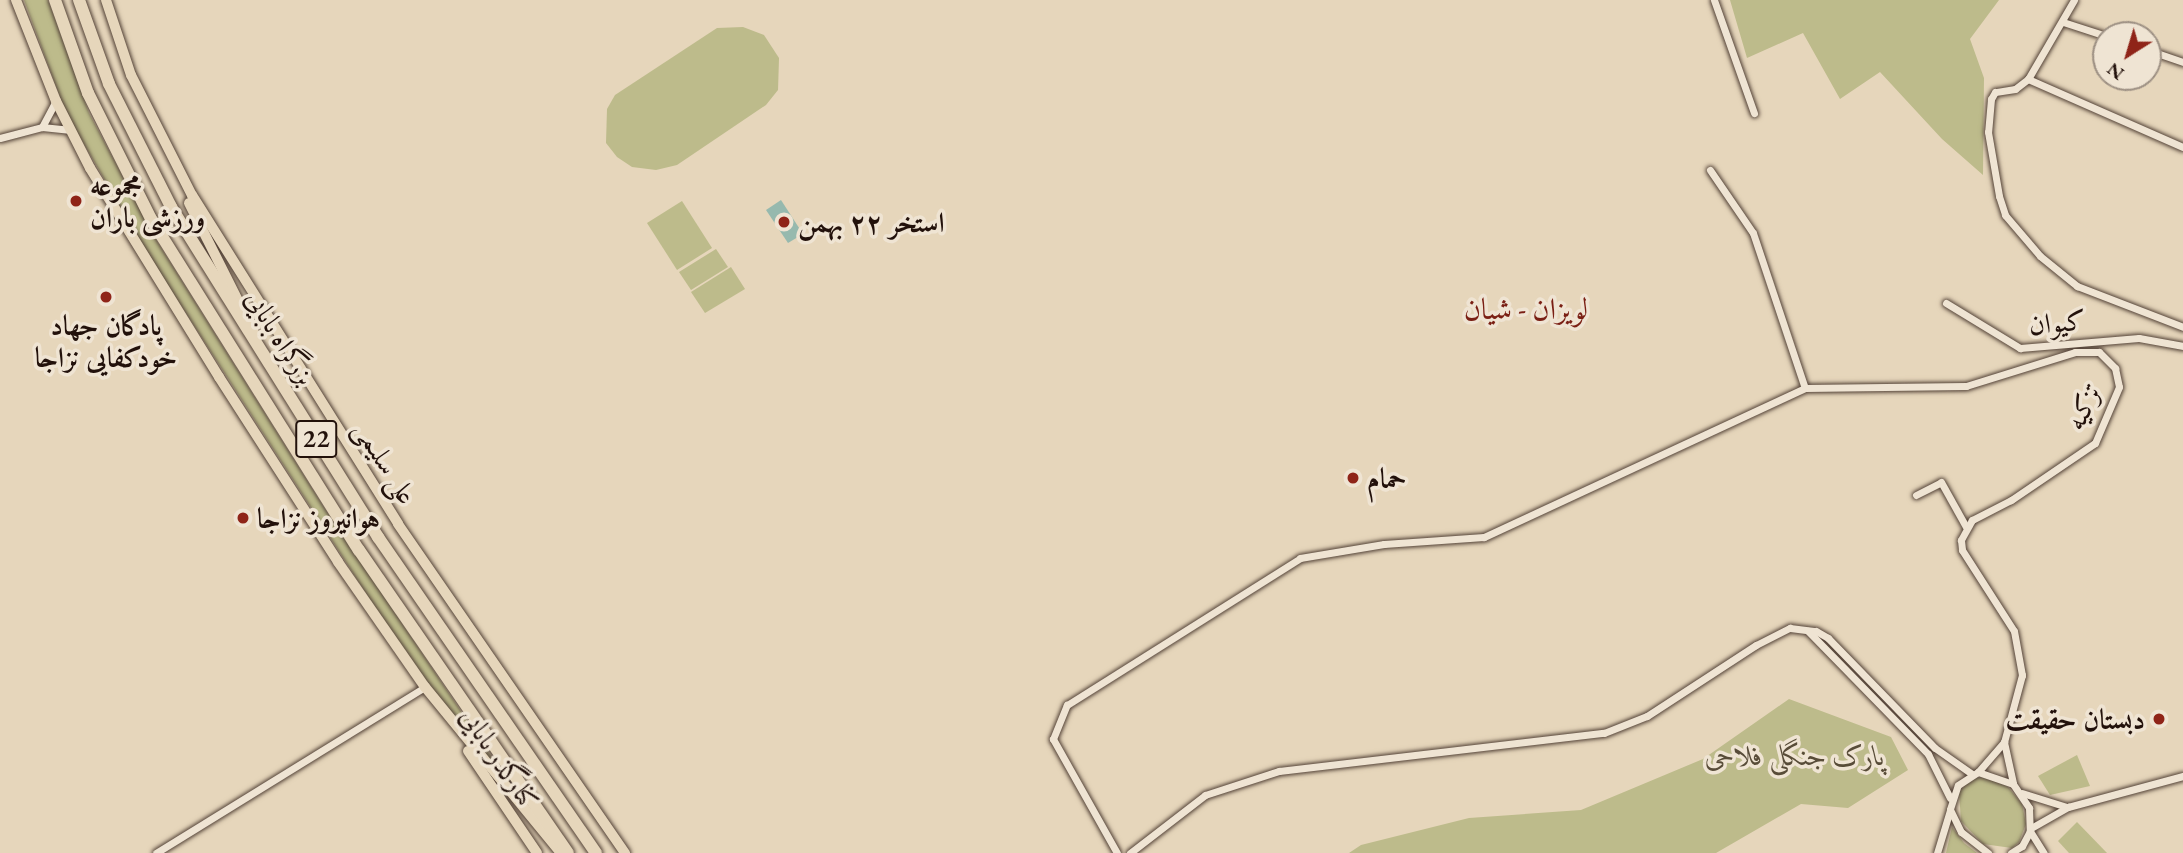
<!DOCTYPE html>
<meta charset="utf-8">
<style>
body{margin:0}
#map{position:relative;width:2183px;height:853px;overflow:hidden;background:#e6d6bb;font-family:"EB Garamond",Amiri,serif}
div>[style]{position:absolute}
.green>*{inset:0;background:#bdbb8b}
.water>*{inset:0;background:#96b9ae}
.roads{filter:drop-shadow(0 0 2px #534237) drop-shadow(0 0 2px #534237)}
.street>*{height:7px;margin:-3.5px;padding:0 3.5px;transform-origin:3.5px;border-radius:3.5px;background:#efe4d3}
.primary>*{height:10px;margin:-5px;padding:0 5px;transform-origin:5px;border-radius:5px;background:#e6d6bb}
.highway>*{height:12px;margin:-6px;padding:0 6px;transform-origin:6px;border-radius:6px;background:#e6d6bb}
.dots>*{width:19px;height:19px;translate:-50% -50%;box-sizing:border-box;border:4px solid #efe4d3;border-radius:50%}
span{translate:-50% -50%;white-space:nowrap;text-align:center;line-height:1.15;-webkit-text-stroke:7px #efe4d3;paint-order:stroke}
.shield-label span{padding:2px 5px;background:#efe4d3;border:2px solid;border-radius:5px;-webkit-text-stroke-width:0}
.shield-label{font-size:26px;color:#22110b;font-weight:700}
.poi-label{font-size:28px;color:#22110b;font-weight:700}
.left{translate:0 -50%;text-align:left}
.right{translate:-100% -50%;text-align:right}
.street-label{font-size:28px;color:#22110b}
.park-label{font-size:28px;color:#584c38;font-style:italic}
.neighbourhood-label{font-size:30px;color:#7a1f14}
.north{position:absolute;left:2092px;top:21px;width:70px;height:70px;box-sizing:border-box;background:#efe4d3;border:2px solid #9d9083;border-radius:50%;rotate:217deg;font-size:19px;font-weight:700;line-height:28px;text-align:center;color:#22110b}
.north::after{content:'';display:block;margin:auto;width:24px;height:32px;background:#8f2418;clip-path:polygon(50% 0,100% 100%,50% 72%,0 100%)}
</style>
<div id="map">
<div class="green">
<i style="clip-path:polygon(24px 0,48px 0,89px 113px,158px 243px,323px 506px,528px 811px,448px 713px,378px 612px,143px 246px,66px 113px)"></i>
<i style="clip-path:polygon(1730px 0,1999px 0,1970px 39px,1984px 78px,1983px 175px,1942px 139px,1880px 72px,1840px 99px,1803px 33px,1747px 58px)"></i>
<i style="clip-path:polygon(743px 27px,764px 35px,779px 58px,778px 90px,766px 105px,677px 165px,656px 170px,632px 167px,617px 157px,606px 143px,607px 109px,615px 95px,717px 28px)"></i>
<i style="clip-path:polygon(682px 201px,712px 248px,677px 270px,647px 223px)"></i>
<i style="clip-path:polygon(716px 249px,728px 267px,691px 290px,679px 272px)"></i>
<i style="clip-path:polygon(731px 267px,745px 289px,705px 313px,691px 292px)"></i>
<i style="clip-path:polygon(1789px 699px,1891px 737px,1908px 770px,1848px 808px,1801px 804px,1716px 853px,1349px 853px,1361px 845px,1469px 818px,1581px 810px,1703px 759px)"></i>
<i style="clip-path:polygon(2077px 755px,2090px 786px,2050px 795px,2038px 776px)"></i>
<i style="clip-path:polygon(1985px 777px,2008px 787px,2022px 804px,2026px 824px,2019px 842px,2012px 848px,1983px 844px,1961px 821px,1959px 792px,1971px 779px)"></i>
<i style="clip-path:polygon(2077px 822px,2107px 853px,2069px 853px,2058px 841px)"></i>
<i style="clip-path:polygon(1952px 827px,1964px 843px,1977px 853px,1946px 853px)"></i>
</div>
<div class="water">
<i style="clip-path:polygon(781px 200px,803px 234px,788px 243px,766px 210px)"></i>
</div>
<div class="roads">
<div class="street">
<i style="left:1714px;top:0;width:120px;rotate:70.5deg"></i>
<i style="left:2074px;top:0;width:91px;rotate:120.2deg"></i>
<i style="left:2028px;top:79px;width:16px;rotate:142deg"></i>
<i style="left:2015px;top:89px;width:20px;rotate:171deg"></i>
<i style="left:1995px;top:92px;width:8px;rotate:120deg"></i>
<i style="left:1991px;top:99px;width:33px;rotate:95deg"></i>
<i style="left:1988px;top:132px;width:65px;rotate:80.2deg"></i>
<i style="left:1999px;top:196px;width:20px;rotate:72deg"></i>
<i style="left:2005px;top:215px;width:54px;rotate:49.5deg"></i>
<i style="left:2040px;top:256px;width:48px;rotate:39deg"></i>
<i style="left:2077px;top:286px;width:114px;rotate:21.1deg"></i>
<i style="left:2063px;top:22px;width:45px;rotate:18deg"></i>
<i style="left:2148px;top:50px;width:37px;rotate:19deg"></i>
<i style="left:2028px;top:79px;width:169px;rotate:23.7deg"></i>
<i style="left:42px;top:127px;width:30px;rotate:-62deg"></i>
<i style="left:0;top:138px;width:43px;rotate:-14.7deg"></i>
<i style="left:42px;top:127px;width:29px;rotate:6deg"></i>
<i style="left:1710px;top:170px;width:76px;rotate:55.7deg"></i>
<i style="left:1753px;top:233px;width:163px;rotate:71.5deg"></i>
<i style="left:1946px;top:303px;width:87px;rotate:31.3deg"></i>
<i style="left:2020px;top:348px;width:119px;rotate:-4.8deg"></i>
<i style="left:2139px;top:338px;width:45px;rotate:10.3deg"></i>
<i style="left:1916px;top:495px;width:28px;rotate:-27deg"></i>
<i style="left:1941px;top:482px;width:51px;rotate:60.9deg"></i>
<i style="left:1808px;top:631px;width:172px;rotate:45.7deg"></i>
<i style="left:1928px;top:754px;width:49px;rotate:63.4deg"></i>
<i style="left:1978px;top:772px;width:40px;rotate:-49deg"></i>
<i style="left:2004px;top:742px;width:42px;rotate:77.6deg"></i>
<i style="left:2022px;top:793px;width:47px;rotate:17.3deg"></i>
<i style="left:2031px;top:828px;width:43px;rotate:-29.6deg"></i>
<i style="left:2068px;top:807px;width:119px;rotate:-15.1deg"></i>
<i style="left:2030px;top:831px;width:26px;rotate:58deg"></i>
<i style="left:156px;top:853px;width:316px;rotate:-31.7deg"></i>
<i style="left:1117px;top:853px;width:131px;rotate:-119.3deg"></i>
<i style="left:1053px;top:739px;width:37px;rotate:-68deg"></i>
<i style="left:1067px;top:705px;width:275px;rotate:-32.2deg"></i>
<i style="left:1300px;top:558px;width:85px;rotate:-9.5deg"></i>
<i style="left:1384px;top:544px;width:100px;rotate:-4deg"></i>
<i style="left:1484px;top:537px;width:354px;rotate:-24.9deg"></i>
<i style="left:1805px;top:388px;width:161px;rotate:-0.7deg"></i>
<i style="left:1966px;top:386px;width:114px;rotate:-17.3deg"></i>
<i style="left:2075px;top:352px;width:24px"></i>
<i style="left:2099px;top:352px;width:23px;rotate:45deg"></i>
<i style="left:2115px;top:368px;width:19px;rotate:78deg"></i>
<i style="left:2119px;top:387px;width:61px;rotate:113.2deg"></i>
<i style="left:2095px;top:443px;width:102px;rotate:145.8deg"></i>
<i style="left:2011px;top:500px;width:44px;rotate:152.9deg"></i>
<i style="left:1972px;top:520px;width:23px;rotate:119deg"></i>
<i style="left:1961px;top:540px;width:10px;rotate:84deg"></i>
<i style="left:1962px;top:550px;width:96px;rotate:57.3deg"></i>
<i style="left:2014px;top:631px;width:45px;rotate:79.7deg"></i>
<i style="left:2022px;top:675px;width:69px;rotate:105deg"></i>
<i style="left:1130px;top:853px;width:95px;rotate:-37.7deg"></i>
<i style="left:1205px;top:795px;width:78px;rotate:-18deg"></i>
<i style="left:1279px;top:771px;width:327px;rotate:-6.7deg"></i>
<i style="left:1604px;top:733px;width:46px;rotate:-21.6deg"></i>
<i style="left:1647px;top:716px;width:130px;rotate:-33.1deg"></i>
<i style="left:1756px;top:645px;width:38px;rotate:-27deg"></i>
<i style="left:1790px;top:628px;width:26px;rotate:7deg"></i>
<i style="left:1816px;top:631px;width:14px;rotate:30deg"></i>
<i style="left:1828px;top:638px;width:153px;rotate:45.8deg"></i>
<i style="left:1935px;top:748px;width:45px;rotate:35.1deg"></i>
<i style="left:1937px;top:853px;width:45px;rotate:-73.2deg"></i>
<i style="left:1988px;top:853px;width:34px;rotate:-142deg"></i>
<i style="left:1961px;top:832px;width:25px;rotate:-116deg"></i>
<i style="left:1950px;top:809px;width:25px;rotate:-72deg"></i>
<i style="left:1958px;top:785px;width:24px;rotate:-33deg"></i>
<i style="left:1978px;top:772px;width:37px;rotate:19deg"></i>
<i style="left:2013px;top:784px;width:29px;rotate:56deg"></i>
<i style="left:2029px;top:808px;width:23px;rotate:88deg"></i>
<i style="left:2030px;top:831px;width:17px;rotate:118deg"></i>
<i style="left:2022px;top:846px;width:13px;rotate:148deg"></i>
</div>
<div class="primary">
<i style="left:16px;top:0;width:109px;rotate:68.4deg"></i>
<i style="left:56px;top:101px;width:75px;rotate:63.1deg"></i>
<i style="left:90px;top:168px;width:246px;rotate:58.3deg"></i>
<i style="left:219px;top:377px;width:220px;rotate:57.2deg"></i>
<i style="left:338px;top:562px;width:152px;rotate:55.2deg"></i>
<i style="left:425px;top:687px;width:215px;rotate:50.7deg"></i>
<i style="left:106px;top:0;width:79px;rotate:71.6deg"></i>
<i style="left:131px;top:75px;width:135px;rotate:63.1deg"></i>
<i style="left:192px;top:195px;width:388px;rotate:57.9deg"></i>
<i style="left:398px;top:524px;width:400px;rotate:55.4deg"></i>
<i style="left:189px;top:203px;width:144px;rotate:63.3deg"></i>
<i style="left:468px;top:751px;width:123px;rotate:55.9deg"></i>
</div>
<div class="highway">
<i style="left:55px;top:0;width:99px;rotate:70.5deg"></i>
<i style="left:88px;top:93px;width:141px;rotate:63.4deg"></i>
<i style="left:151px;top:219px;width:391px;rotate:57.9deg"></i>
<i style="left:359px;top:550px;width:368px;rotate:55.4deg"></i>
<i style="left:79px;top:0;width:89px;rotate:70.3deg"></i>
<i style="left:109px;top:84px;width:138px;rotate:63.2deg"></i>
<i style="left:171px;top:207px;width:390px;rotate:57.9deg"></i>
<i style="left:378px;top:537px;width:384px;rotate:55.4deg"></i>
</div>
</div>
<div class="dots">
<i style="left:76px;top:201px;background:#8f2418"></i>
<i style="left:784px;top:222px;background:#8f2418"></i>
<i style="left:106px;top:297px;background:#8f2418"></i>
<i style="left:1353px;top:478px;background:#8f2418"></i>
<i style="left:243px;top:518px;background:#8f2418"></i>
<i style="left:2159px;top:719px;background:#8f2418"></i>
</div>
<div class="shield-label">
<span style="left:316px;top:439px">22</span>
</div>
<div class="poi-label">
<span class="left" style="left:90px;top:201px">مجموعه<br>ورزشی باران</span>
<span class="left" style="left:798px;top:222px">استخر ۲۲ بهمن</span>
<span style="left:106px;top:341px">پادگان جهاد<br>خودکفایی نزاجا</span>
<span class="left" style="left:1367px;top:478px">حمام</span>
<span class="left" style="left:257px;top:518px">هوانیروز نزاجا</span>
<span class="right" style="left:2145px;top:719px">دبستان حقیقت</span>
</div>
<div class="street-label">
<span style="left:2057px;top:322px;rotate:-5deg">کیوان</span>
<span style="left:281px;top:337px;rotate:58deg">بزرگراه بابایی</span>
<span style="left:2083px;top:406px;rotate:-64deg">تزکیه</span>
<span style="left:386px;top:462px;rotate:58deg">علی سلیمی</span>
<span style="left:500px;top:758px;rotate:56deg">کنارگذر بابایی</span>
</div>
<div class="park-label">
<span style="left:1795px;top:755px">پارک جنگلی فلاحی</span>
</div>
<div class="neighbourhood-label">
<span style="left:1526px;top:309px">لویزان - شیان</span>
</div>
<div class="north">N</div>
</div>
